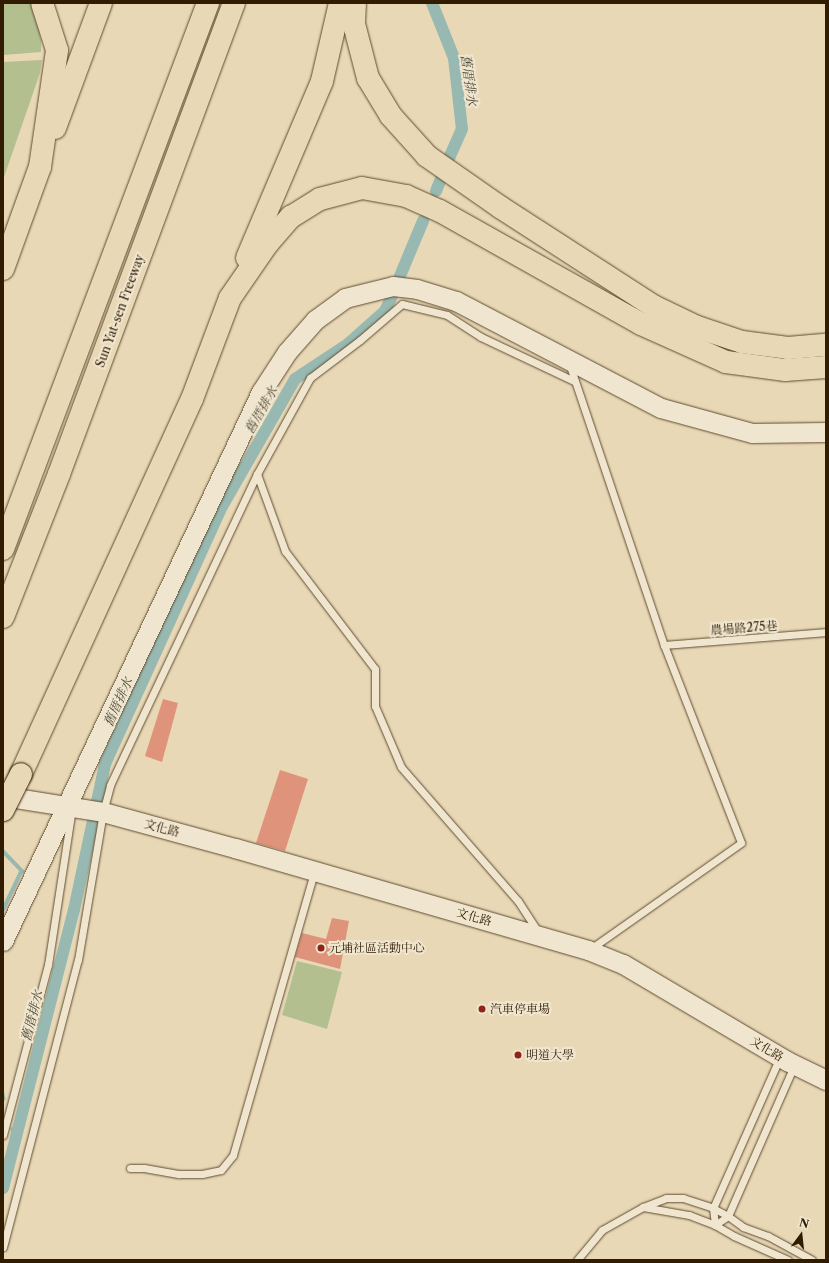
<!DOCTYPE html>
<meta charset="utf-8">
<style>
body{margin:0}
#map{position:relative;width:829px;height:1263px;overflow:hidden;background:#e8d8b6;font-family:"Libre Caslon Text","Noto Serif TC",serif}
div>[style]{position:absolute}
.green>*{inset:0;background:#b4bf90}
.stream>*{height:3.5px;margin:-1.75px;padding:0 1.75px;transform-origin:1.75px;border-radius:1.75px;background:#97b9b1}
.canal>*{height:12px;margin:-6px;padding:0 6px;transform-origin:6px;border-radius:6px;background:#97b9b1}
.building>*{inset:0;background:#df937a}
.roads{filter:drop-shadow(0 0 1px #5f4b2f) drop-shadow(0 0 1px #5f4b2f)}
.lane>*{height:7px;margin:-3.5px;padding:0 3.5px;transform-origin:3.5px;border-radius:3.5px;background:#f0e6d0}
.secondary>*{height:19px;margin:-9.5px;padding:0 9.5px;transform-origin:9.5px;border-radius:9.5px;background:#f0e6d0}
.highway>*{height:22px;margin:-11px;padding:0 11px;transform-origin:11px;border-radius:11px;background:#e8d8b6}
.bridges{filter:drop-shadow(0 0 1px #311c02) drop-shadow(0 0 1px #311c02)}
.highway-bridge>*{height:22px;margin:-11px;padding:0 11px;transform-origin:11px;border-radius:11px;background:#e8d8b6}
.dots>*{width:11px;height:11px;translate:-50% -50%;box-sizing:border-box;border:2px solid #f0e6d0;border-radius:50%}
span{translate:-50% -50%;white-space:nowrap;text-align:center;line-height:1.15;-webkit-text-stroke:4px #f0e6d0;paint-order:stroke}
.street-label{font-size:12px;color:#311c02}
.poi-label{font-size:12px;color:#311c02}
.left{translate:0 -50%;text-align:left}
.water-label{font-size:13px;color:#504b37;font-style:italic}
.frame{position:absolute;inset:0;border:4px solid #311c02;pointer-events:none}
.north{position:absolute;left:781px;top:1215px;width:40px;height:40px;-webkit-text-stroke:3px #f0e6d0;paint-order:stroke;rotate:15deg;font-size:11px;font-weight:700;line-height:16px;text-align:center;color:#311c02}
.north::after{content:'';display:block;margin:auto;width:14px;height:18px;background:#311c02;clip-path:polygon(50% 0,100% 100%,50% 72%,0 100%)}
</style>
<div id="map">
<div class="green">
<i style="clip-path:polygon(3px 3px,34px 3px,41px 41px,41px 52px,3px 55px)"></i>
<i style="clip-path:polygon(42px 60px,40px 73px,3px 180px,3px 62px)"></i>
<i style="clip-path:polygon(297px 961px,342px 972px,327px 1029px,282px 1015px)"></i>
</div>
<div class="stream">
<i style="left:3px;top:851px;width:28px;rotate:46deg"></i>
<i style="left:22px;top:871px;width:44px;rotate:115.4deg"></i>
<i style="left:3px;top:1094px;width:5px;rotate:79deg"></i>
<i style="left:13px;top:1129px;width:12px;rotate:76deg"></i>
</div>
<div class="canal">
<i style="left:432px;top:3px;width:59px;rotate:68.2deg"></i>
<i style="left:454px;top:58px;width:71px;rotate:83.6deg"></i>
<i style="left:462px;top:129px;width:35px;rotate:114deg"></i>
<i style="left:436px;top:191px;width:16px;rotate:-68deg"></i>
<i style="left:400px;top:276px;width:60px;rotate:-67.3deg"></i>
<i style="left:3px;top:1188px;width:287px;rotate:-75.7deg"></i>
<i style="left:74px;top:910px;width:149px;rotate:-78deg"></i>
<i style="left:105px;top:764px;width:279px;rotate:-65.6deg"></i>
<i style="left:220px;top:510px;width:151px;rotate:-60.2deg"></i>
<i style="left:295px;top:379px;width:64px;rotate:-33.4deg"></i>
<i style="left:348px;top:344px;width:50px;rotate:-41.7deg"></i>
<i style="left:385px;top:311px;width:17px;rotate:-65deg"></i>
</div>
<div class="building">
<i style="clip-path:polygon(163px 699px,178px 703px,162px 762px,145px 756px)"></i>
<i style="clip-path:polygon(280px 770px,308px 779px,285px 851px,256px 843px)"></i>
<i style="clip-path:polygon(332px 918px,349px 921px,340px 969px,295px 957px,302px 933px,326px 939px)"></i>
</div>
<div class="roads">
<div class="lane">
<i style="left:569px;top:363px;width:298px;rotate:71.4deg"></i>
<i style="left:664px;top:645px;width:212px;rotate:68.7deg"></i>
<i style="left:741px;top:843px;width:184px;rotate:144.9deg"></i>
<i style="left:257px;top:474px;width:82px;rotate:70deg"></i>
<i style="left:285px;top:551px;width:148px;rotate:52.7deg"></i>
<i style="left:375px;top:669px;width:37px;rotate:90deg"></i>
<i style="left:375px;top:706px;width:66px;rotate:66.9deg"></i>
<i style="left:401px;top:767px;width:178px;rotate:48.9deg"></i>
<i style="left:518px;top:901px;width:37px;rotate:57deg"></i>
<i style="left:664px;top:645px;width:163px;rotate:-4.6deg"></i>
<i style="left:780px;top:1057px;width:165px;rotate:113.9deg"></i>
<i style="left:713px;top:1208px;width:17px;rotate:83deg"></i>
<i style="left:715px;top:1225px;width:16px;rotate:-35deg"></i>
<i style="left:728px;top:1216px;width:164px;rotate:-66.3deg"></i>
<i style="left:3px;top:1135px;width:176px;rotate:-75.2deg"></i>
<i style="left:48px;top:965px;width:158px;rotate:-81.3deg"></i>
<i style="left:130px;top:1168px;width:14px"></i>
<i style="left:144px;top:1168px;width:36px;rotate:10deg"></i>
<i style="left:179px;top:1174px;width:23px"></i>
<i style="left:202px;top:1174px;width:19px;rotate:-12deg"></i>
<i style="left:221px;top:1170px;width:19px;rotate:-51deg"></i>
<i style="left:233px;top:1155px;width:294px;rotate:-74deg"></i>
<i style="left:643px;top:1207px;width:47px;rotate:9.9deg"></i>
<i style="left:689px;top:1215px;width:28px;rotate:21deg"></i>
<i style="left:715px;top:1225px;width:22px;rotate:30deg"></i>
<i style="left:734px;top:1236px;width:59px;rotate:24deg"></i>
<i style="left:3px;top:1247px;width:297px;rotate:-75.4deg"></i>
<i style="left:78px;top:960px;width:150px;rotate:-80.4deg"></i>
<i style="left:103px;top:812px;width:28px;rotate:-75deg"></i>
<i style="left:110px;top:785px;width:344px;rotate:-64.7deg"></i>
<i style="left:257px;top:474px;width:110px;rotate:-61.1deg"></i>
<i style="left:310px;top:378px;width:63px;rotate:-37.2deg"></i>
<i style="left:360px;top:340px;width:55px;rotate:-40.6deg"></i>
<i style="left:402px;top:304px;width:46px;rotate:13.7deg"></i>
<i style="left:447px;top:315px;width:40px;rotate:32.9deg"></i>
<i style="left:481px;top:337px;width:103px;rotate:25.3deg"></i>
<i style="left:577px;top:1260px;width:39px;rotate:-50deg"></i>
<i style="left:602px;top:1230px;width:47px;rotate:-29.3deg"></i>
<i style="left:643px;top:1207px;width:25px;rotate:-21deg"></i>
<i style="left:666px;top:1198px;width:17px"></i>
<i style="left:683px;top:1198px;width:32px;rotate:18deg"></i>
<i style="left:713px;top:1208px;width:17px;rotate:28deg"></i>
<i style="left:728px;top:1216px;width:19px;rotate:36deg"></i>
<i style="left:743px;top:1227px;width:27px;rotate:20deg"></i>
<i style="left:768px;top:1236px;width:50px;rotate:28.6deg"></i>
</div>
<div class="secondary">
<i style="left:3px;top:796px;width:101px;rotate:9.1deg"></i>
<i style="left:103px;top:812px;width:137px;rotate:15.3deg"></i>
<i style="left:235px;top:848px;width:367px;rotate:16.1deg"></i>
<i style="left:588px;top:950px;width:38px;rotate:22deg"></i>
<i style="left:623px;top:964px;width:191px;rotate:30.6deg"></i>
<i style="left:787px;top:1061px;width:43px;rotate:26deg"></i>
<i style="left:3px;top:941px;width:607px;rotate:-64.83deg"></i>
<i style="left:261px;top:392px;width:48px;rotate:-57deg"></i>
<i style="left:287px;top:352px;width:43px;rotate:-48.8deg"></i>
<i style="left:315px;top:320px;width:37px;rotate:-36deg"></i>
<i style="left:345px;top:298px;width:49px;rotate:-14deg"></i>
<i style="left:393px;top:286px;width:24px;rotate:7deg"></i>
<i style="left:417px;top:289px;width:41px;rotate:17.1deg"></i>
<i style="left:456px;top:301px;width:231px;rotate:27.6deg"></i>
<i style="left:661px;top:408px;width:94px;rotate:15.4deg"></i>
<i style="left:752px;top:433px;width:74px;rotate:-0.8deg"></i>
</div>
<div class="highway">
<i style="left:355px;top:3px;width:21px;rotate:93deg"></i>
<i style="left:354px;top:24px;width:56px;rotate:75.5deg"></i>
<i style="left:368px;top:78px;width:44px;rotate:58.8deg"></i>
<i style="left:391px;top:116px;width:54px;rotate:48deg"></i>
<i style="left:427px;top:156px;width:89px;rotate:34.9deg"></i>
<i style="left:500px;top:207px;width:182px;rotate:32.9deg"></i>
<i style="left:653px;top:306px;width:49px;rotate:25.5deg"></i>
<i style="left:697px;top:327px;width:47px;rotate:18.4deg"></i>
<i style="left:742px;top:342px;width:46px;rotate:7.4deg"></i>
<i style="left:788px;top:348px;width:38px;rotate:-5deg"></i>
<i style="left:55px;top:128px;width:133px;rotate:-69.8deg"></i>
<i style="left:247px;top:258px;width:192px;rotate:-67deg"></i>
<i style="left:322px;top:81px;width:80px;rotate:-77deg"></i>
<i style="left:3px;top:269px;width:109px;rotate:-70.1deg"></i>
<i style="left:40px;top:167px;width:118px;rotate:-81.7deg"></i>
<i style="left:57px;top:50px;width:49px;rotate:-107.7deg"></i>
<i style="left:3px;top:549px;width:583px;rotate:-69.42deg"></i>
<i style="left:3px;top:617px;width:154px;rotate:-68.6deg"></i>
<i style="left:59px;top:474px;width:502px;rotate:-69.62deg"></i>
<i style="left:21px;top:774px;width:412px;rotate:-65.5deg"></i>
<i style="left:192px;top:399px;width:108px;rotate:-69.4deg"></i>
<i style="left:230px;top:298px;width:67px;rotate:-55.4deg"></i>
<i style="left:268px;top:243px;width:35px;rotate:-49deg"></i>
<i style="left:291px;top:217px;width:34px;rotate:-32deg"></i>
<i style="left:320px;top:199px;width:43px;rotate:-14.7deg"></i>
<i style="left:362px;top:188px;width:45px;rotate:10.3deg"></i>
<i style="left:406px;top:196px;width:37px;rotate:24deg"></i>
<i style="left:440px;top:211px;width:231px;rotate:29.3deg"></i>
<i style="left:641px;top:324px;width:93px;rotate:24.1deg"></i>
<i style="left:726px;top:362px;width:60px;rotate:7.7deg"></i>
<i style="left:785px;top:370px;width:41px;rotate:-4.2deg"></i>
</div>
</div>
<div class="bridges">
<div class="highway-bridge">
<i style="left:3px;top:810px;width:40px;rotate:-63.4deg"></i>
</div>
</div>
<div class="dots">
<i style="left:321px;top:948px;background:#8f2418"></i>
<i style="left:482px;top:1009px;background:#8f2418"></i>
<i style="left:518px;top:1055px;background:#8f2418"></i>
</div>
<div class="street-label">
<span style="left:120px;top:311px;rotate:-70deg">Sun Yat-sen Freeway</span>
<span style="left:744px;top:628px;rotate:-4deg">農場路275巷</span>
<span style="left:162px;top:828px;rotate:15deg">文化路</span>
<span style="left:474px;top:917px;rotate:16deg">文化路</span>
<span style="left:767px;top:1049px;rotate:31deg">文化路</span>
</div>
<div class="poi-label">
<span class="left" style="left:329px;top:948px">元埔社區活動中心</span>
<span class="left" style="left:490px;top:1009px">汽車停車場</span>
<span class="left" style="left:526px;top:1055px">明道大學</span>
</div>
<div class="water-label">
<span style="left:469px;top:80px;rotate:82deg">舊厝排水</span>
<span style="left:261px;top:410px;rotate:-60deg">舊厝排水</span>
<span style="left:118px;top:702px;rotate:-66deg">舊厝排水</span>
<span style="left:32px;top:1016px;rotate:-76deg">舊厝排水</span>
</div>
<div class="frame"></div>
<div class="north">N</div>
</div>
